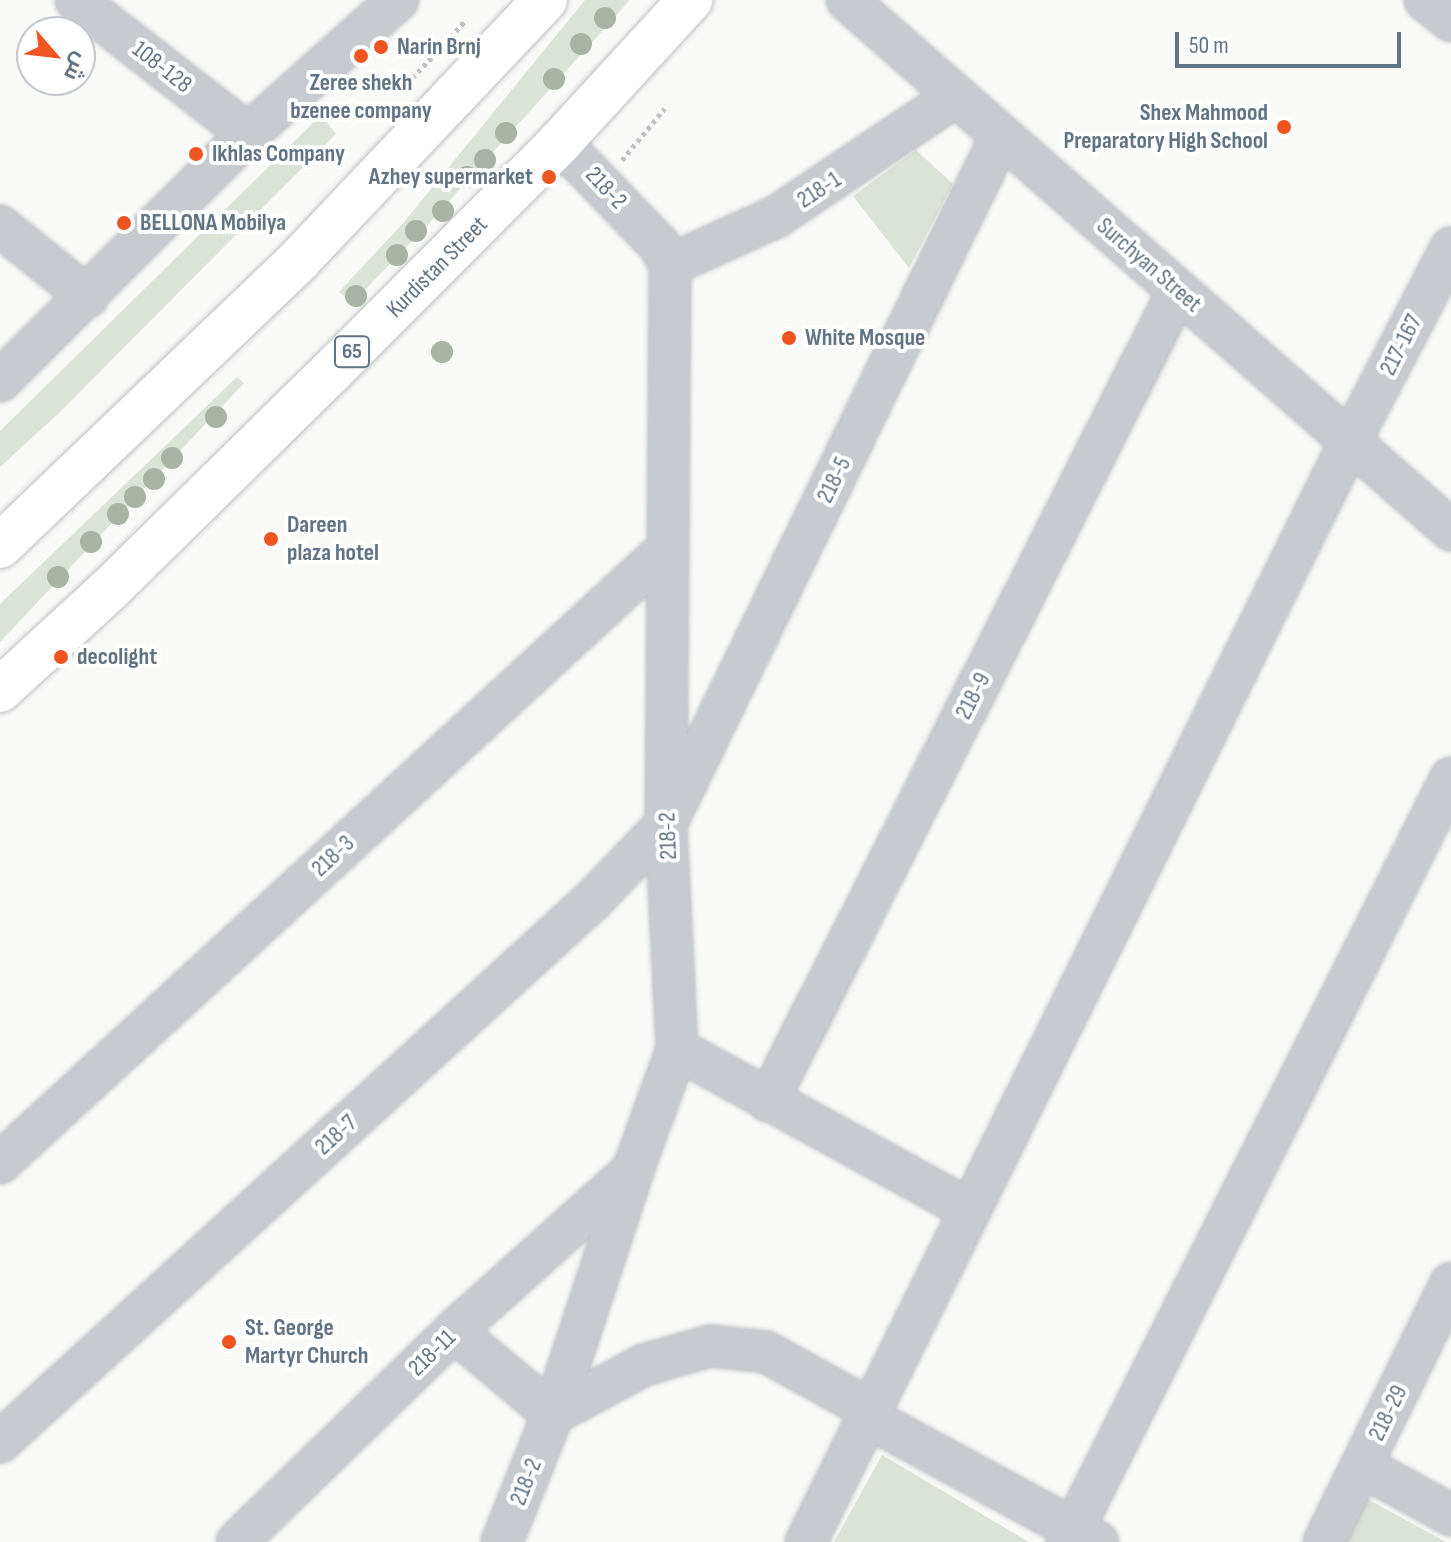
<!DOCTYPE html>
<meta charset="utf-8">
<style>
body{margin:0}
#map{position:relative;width:1451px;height:1542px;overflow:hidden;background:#f9f9f7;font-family:"Sofia Sans Condensed",Cairo,sans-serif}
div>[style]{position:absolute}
.green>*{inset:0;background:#dbe2d7}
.path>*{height:5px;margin-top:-2.5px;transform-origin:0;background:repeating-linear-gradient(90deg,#c0c3c5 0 4px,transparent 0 8px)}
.roads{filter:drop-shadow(0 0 2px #bbbfc2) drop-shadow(0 0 2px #bbbfc2)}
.minor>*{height:40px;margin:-20px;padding:0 20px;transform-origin:20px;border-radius:20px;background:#c7cbcf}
.highway>*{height:44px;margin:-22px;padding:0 22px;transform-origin:22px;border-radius:22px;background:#fff}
.trees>*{width:22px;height:22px;margin:-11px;border-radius:50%;background:#a8b3a5}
.dots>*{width:22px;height:22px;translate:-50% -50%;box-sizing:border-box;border:4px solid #fff;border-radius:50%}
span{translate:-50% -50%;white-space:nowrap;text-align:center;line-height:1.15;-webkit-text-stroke:8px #fff;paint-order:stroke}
.shield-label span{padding:2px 6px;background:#fff;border:2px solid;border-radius:6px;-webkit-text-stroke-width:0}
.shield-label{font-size:22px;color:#627484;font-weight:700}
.poi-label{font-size:24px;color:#627484;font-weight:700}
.left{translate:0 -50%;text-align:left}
.right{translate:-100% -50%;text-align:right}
.street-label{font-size:24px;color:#627484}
.north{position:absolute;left:16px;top:16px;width:80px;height:80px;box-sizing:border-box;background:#fff;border:2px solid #c0c7ce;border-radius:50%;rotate:118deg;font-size:22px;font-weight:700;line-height:32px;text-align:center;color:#627484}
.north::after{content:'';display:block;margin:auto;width:28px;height:36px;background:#ef5521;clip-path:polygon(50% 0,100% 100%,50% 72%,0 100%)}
.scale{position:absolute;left:1175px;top:32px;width:226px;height:36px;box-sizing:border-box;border:4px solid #627484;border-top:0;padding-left:10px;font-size:24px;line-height:28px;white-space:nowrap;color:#627484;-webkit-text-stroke:6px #fff;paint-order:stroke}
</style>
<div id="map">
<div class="green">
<i style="clip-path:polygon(585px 0,630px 0,423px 230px,352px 303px,339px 292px,405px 221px)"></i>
<i style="clip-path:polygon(321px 115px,336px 134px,59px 413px,0 467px,0 431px)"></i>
<i style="clip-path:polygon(916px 150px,953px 184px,909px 268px,853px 196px)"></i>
<i style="clip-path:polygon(237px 377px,244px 383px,0 642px,0 604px)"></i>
<i style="clip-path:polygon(882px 1455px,1029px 1542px,834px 1542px)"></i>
<i style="clip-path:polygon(1362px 1496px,1446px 1542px,1339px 1542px)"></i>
</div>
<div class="path">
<i style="left:407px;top:84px;width:87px;rotate:-47.3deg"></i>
<i style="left:622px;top:160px;width:67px;rotate:-50.4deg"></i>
</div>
<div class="roads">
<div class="minor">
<i style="left:76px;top:0;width:218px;rotate:37.9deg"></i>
<i style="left:847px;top:0;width:804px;rotate:41.27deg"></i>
<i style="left:1425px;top:0;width:33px;rotate:39deg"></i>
<i style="left:0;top:226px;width:113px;rotate:38.9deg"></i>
<i style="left:670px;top:265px;width:116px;rotate:-24.4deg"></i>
<i style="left:776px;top:217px;width:217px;rotate:-33.9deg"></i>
<i style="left:0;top:381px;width:350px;rotate:-44.9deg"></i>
<i style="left:248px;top:134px;width:201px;rotate:-41.8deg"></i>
<i style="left:677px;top:1049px;width:334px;rotate:28.8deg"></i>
<i style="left:768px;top:1101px;width:908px;rotate:-63.15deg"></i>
<i style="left:0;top:1163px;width:907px;rotate:-42.63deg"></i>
<i style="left:454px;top:1331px;width:129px;rotate:40deg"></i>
<i style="left:553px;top:1414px;width:103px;rotate:-28.3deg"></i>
<i style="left:644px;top:1365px;width:69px;rotate:-16.1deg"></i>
<i style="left:710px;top:1346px;width:56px;rotate:6.1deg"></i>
<i style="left:766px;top:1352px;width:122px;rotate:28.9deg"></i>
<i style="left:869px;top:1418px;width:260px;rotate:28.5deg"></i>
<i style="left:0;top:1442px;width:805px;rotate:-42.43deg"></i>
<i style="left:594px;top:899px;width:104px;rotate:-46.2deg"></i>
<i style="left:666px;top:824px;width:765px;rotate:-64.04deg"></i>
<i style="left:1362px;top:1466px;width:102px;rotate:28.8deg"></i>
<i style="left:237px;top:1542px;width:303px;rotate:-44.2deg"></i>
<i style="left:454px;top:1331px;width:237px;rotate:-41.9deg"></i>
<i style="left:502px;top:1542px;width:138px;rotate:-68.3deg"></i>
<i style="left:553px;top:1414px;width:257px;rotate:-71.8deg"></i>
<i style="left:633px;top:1170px;width:129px;rotate:-70deg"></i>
<i style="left:677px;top:1049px;width:225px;rotate:-92.8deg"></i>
<i style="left:666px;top:824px;width:559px;rotate:-89.59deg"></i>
<i style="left:670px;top:265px;width:23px;rotate:-119deg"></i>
<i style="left:659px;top:245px;width:143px;rotate:-133.9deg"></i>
<i style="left:806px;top:1542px;width:1227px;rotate:-63.69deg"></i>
<i style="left:1350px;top:442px;width:219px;rotate:-62.5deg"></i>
<i style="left:1067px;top:1542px;width:855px;rotate:-63.32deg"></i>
<i style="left:1324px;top:1542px;width:288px;rotate:-63.9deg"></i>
</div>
<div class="highway">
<i style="left:0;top:546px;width:414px;rotate:-43.7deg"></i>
<i style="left:299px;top:260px;width:358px;rotate:-46.6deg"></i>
<i style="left:0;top:690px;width:149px;rotate:-42.6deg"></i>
<i style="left:110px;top:589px;width:310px;rotate:-44.5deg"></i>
<i style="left:331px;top:372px;width:325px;rotate:-45.1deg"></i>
<i style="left:560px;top:142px;width:193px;rotate:-47.5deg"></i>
</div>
</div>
<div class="trees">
<i style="left:605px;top:18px"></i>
<i style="left:581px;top:44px"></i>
<i style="left:554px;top:79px"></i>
<i style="left:506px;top:133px"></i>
<i style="left:485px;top:160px"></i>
<i style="left:467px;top:177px"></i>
<i style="left:443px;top:211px"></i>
<i style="left:416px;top:231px"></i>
<i style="left:397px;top:255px"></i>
<i style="left:356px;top:296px"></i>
<i style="left:442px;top:352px"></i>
<i style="left:216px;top:417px"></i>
<i style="left:172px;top:458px"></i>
<i style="left:154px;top:479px"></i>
<i style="left:135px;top:497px"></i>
<i style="left:118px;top:514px"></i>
<i style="left:91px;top:542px"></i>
<i style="left:58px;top:577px"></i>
</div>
<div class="dots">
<i style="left:381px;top:47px;background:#ef5521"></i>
<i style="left:361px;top:56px;background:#ef5521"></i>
<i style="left:1284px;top:127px;background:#ef5521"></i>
<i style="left:196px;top:154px;background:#ef5521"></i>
<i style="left:549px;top:177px;background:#ef5521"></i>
<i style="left:124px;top:223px;background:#ef5521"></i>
<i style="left:789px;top:338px;background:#ef5521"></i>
<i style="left:271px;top:539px;background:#ef5521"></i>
<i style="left:61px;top:657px;background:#ef5521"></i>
<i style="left:229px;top:1342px;background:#ef5521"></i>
</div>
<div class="shield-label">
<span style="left:352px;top:352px">65</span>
</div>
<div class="poi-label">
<span class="left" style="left:397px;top:47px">Narin Brnj</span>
<span style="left:361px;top:97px">Zeree shekh<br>bzenee company</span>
<span class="right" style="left:1268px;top:127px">Shex Mahmood<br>Preparatory High School</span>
<span class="left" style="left:212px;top:154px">Ikhlas Company</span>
<span class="right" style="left:533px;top:177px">Azhey supermarket</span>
<span class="left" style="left:140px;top:223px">BELLONA Mobilya</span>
<span class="left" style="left:805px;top:338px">White Mosque</span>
<span class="left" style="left:287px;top:539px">Dareen<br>plaza hotel</span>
<span class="left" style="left:77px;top:657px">decolight</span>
<span class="left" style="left:245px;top:1342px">St. George<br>Martyr Church</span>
</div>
<div class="street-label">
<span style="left:162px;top:67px;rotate:38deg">108-128</span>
<span style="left:606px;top:188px;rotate:47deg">218-2</span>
<span style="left:819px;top:190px;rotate:-33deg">218-1</span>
<span style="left:1149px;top:265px;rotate:41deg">Surchyan Street</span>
<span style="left:437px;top:267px;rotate:-45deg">Kurdistan Street</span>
<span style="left:1401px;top:345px;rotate:-63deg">217-167</span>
<span style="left:834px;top:480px;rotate:-64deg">218-5</span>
<span style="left:973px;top:696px;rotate:-63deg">218-9</span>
<span style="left:668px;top:836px;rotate:-92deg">218-2</span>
<span style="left:333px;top:856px;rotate:-43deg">218-3</span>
<span style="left:336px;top:1135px;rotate:-42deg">218-7</span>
<span style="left:432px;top:1353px;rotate:-44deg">218-11</span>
<span style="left:1388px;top:1413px;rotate:-64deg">218-29</span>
<span style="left:526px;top:1482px;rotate:-68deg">218-2</span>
</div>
<div class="north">ش</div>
<div class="scale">50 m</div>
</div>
